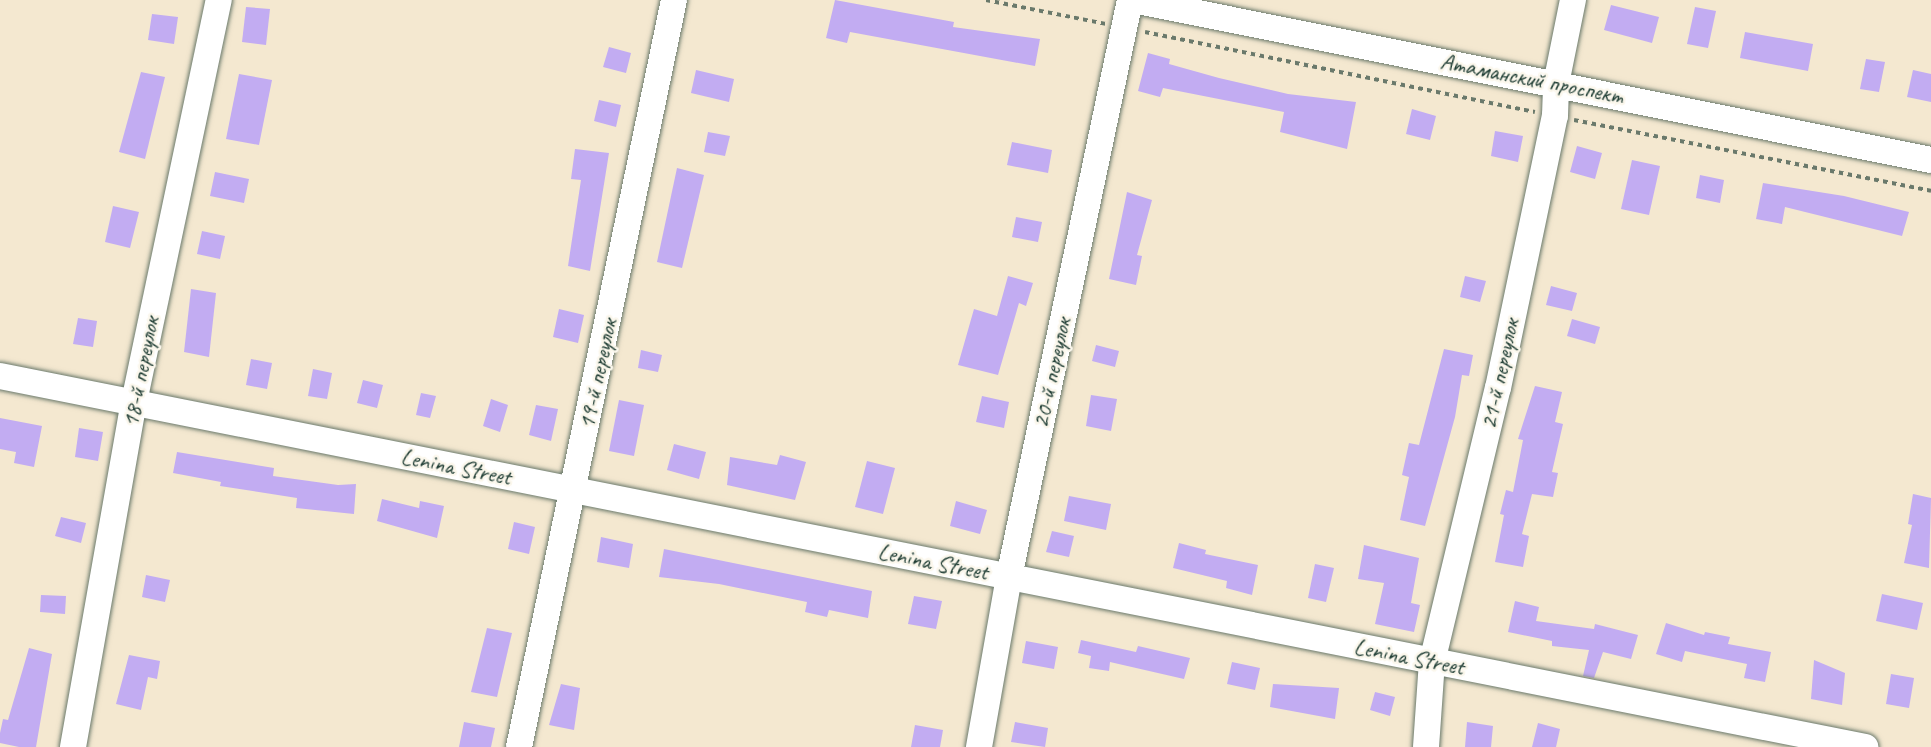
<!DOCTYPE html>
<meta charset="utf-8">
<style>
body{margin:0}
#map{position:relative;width:1931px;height:747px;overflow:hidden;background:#f4e8d0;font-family:Caveat,sans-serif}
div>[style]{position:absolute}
.building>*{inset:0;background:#c2acf2}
.path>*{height:4px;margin-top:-2px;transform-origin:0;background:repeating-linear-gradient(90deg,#6a796b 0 4.5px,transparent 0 9px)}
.roads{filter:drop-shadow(0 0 2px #6a796b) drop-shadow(0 0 2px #6a796b)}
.minor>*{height:26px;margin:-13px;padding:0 13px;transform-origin:13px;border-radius:13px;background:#fff}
span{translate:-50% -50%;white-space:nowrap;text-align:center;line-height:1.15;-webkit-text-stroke:5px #fbf7ec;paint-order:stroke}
.street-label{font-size:24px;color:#1f3d34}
</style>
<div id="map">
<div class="building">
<i style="clip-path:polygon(835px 0,954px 22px,953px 27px,1040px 39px,1035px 66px,850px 32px,847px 43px,826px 38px)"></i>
<i style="clip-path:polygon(1611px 5px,1659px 17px,1652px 43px,1604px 30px)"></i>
<i style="clip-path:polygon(246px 7px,270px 9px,266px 45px,242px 42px)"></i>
<i style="clip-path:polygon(1695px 7px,1716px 11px,1708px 48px,1687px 44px)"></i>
<i style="clip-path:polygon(152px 14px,178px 17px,174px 44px,148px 40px)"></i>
<i style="clip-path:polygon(1745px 32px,1813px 44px,1808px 71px,1740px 58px)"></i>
<i style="clip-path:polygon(609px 47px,631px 53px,626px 73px,603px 67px)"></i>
<i style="clip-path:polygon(1148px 53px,1170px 59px,1169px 64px,1219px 78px,1288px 94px,1356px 102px,1347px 149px,1280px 132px,1284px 112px,1163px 88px,1160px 97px,1138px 91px)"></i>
<i style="clip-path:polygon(1866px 59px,1885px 62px,1879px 92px,1860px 89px)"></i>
<i style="clip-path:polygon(696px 70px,734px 79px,729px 102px,691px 93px)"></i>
<i style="clip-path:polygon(1913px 70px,1931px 74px,1931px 102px,1907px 97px)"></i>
<i style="clip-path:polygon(141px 72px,165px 77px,145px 159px,119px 152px)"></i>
<i style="clip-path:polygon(239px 74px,272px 80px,259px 145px,226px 139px)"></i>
<i style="clip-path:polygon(599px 100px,621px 105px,616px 127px,594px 121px)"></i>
<i style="clip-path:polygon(1412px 109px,1436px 116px,1430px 140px,1406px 134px)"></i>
<i style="clip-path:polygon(1495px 131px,1523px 136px,1518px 162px,1491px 156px)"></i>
<i style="clip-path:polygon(708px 132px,730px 136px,725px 156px,704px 152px)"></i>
<i style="clip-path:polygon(1012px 142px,1052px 150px,1048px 173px,1007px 165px)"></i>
<i style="clip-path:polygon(1577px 146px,1602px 153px,1595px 179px,1570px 172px)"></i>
<i style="clip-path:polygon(575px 149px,609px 153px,590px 271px,568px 266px,581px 180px,571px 179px)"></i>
<i style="clip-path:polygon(1632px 160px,1660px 166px,1649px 215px,1621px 209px)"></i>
<i style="clip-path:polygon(677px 168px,704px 175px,682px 268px,657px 262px)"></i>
<i style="clip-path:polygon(215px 172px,249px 179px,244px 203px,210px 196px)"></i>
<i style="clip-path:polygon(1700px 175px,1724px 180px,1720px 203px,1696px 198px)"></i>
<i style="clip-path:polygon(1763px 183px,1844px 196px,1909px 212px,1902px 236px,1785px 207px,1782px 224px,1756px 219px)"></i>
<i style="clip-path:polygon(1127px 192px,1152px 200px,1137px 255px,1142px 256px,1136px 285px,1109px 279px)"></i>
<i style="clip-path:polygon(113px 206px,139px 212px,130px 248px,105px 242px)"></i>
<i style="clip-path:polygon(1016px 217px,1042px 222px,1038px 242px,1012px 237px)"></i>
<i style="clip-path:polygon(202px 231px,225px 236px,220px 259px,197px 254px)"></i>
<i style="clip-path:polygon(1008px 276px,1033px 283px,1026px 306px,1019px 303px,998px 375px,958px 365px,974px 309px,997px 316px)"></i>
<i style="clip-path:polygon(1465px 276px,1486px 281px,1480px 302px,1460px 297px)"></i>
<i style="clip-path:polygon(1551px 286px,1577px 293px,1572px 311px,1546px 305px)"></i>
<i style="clip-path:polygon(191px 289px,216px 293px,209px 357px,184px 352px)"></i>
<i style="clip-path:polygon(559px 309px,584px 315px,578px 343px,553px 337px)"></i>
<i style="clip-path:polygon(78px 318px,97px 321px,93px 347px,73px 344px)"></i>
<i style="clip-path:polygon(1572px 319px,1600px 327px,1595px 344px,1567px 336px)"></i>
<i style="clip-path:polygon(1096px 345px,1119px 351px,1115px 367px,1092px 361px)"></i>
<i style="clip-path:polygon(1444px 349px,1473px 355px,1469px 376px,1462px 375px,1455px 417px,1425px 526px,1400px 520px,1409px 477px,1402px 475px,1409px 443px,1419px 445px)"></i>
<i style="clip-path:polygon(641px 350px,662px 355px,658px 372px,638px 368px)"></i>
<i style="clip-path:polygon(251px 359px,272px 363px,267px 389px,246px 385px)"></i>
<i style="clip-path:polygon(313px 369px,332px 373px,327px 399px,308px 396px)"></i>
<i style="clip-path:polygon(363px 380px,383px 385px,377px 408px,357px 403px)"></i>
<i style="clip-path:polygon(1535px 386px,1562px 392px,1555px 422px,1563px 424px,1552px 472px,1558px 473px,1553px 497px,1532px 494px,1522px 534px,1529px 536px,1523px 567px,1495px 562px,1504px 515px,1500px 514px,1506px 490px,1513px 492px,1523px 440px,1518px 439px)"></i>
<i style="clip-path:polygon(421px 393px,436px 396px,430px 418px,416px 415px)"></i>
<i style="clip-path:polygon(1091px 395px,1117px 399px,1111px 431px,1086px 426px)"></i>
<i style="clip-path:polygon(982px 396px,1009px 402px,1004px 428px,976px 422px)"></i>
<i style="clip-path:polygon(491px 399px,508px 405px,500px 432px,483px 426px)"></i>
<i style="clip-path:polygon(619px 400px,644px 405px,634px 456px,609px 451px)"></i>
<i style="clip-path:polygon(536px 405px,558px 409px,551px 441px,529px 435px)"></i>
<i style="clip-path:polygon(0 418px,42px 426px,34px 467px,14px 463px,16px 452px,0 449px)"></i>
<i style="clip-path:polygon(79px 428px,103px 432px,98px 461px,75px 457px)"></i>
<i style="clip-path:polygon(674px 444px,706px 452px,699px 479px,667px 470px)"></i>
<i style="clip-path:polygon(177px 452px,274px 468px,273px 476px,338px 485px,356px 484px,354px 514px,296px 508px,297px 498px,220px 486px,221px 482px,173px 473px)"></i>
<i style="clip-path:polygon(780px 455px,806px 462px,795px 500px,727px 485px,730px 457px,777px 465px)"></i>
<i style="clip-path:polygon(867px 461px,895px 468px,883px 514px,855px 507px)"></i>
<i style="clip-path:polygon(1913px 494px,1931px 498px,1929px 568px,1904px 563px,1912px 525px,1908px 524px)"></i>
<i style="clip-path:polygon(1069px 496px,1111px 504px,1106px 530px,1064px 521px)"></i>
<i style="clip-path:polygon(382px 499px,419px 508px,420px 501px,444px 506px,437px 538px,377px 521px)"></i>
<i style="clip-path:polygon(956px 501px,987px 510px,980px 534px,950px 526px)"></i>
<i style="clip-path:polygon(61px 517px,86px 523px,81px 543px,55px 536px)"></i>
<i style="clip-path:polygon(514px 522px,535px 527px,529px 554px,508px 549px)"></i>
<i style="clip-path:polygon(1052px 531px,1074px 536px,1069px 557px,1046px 552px)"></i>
<i style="clip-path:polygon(601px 537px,633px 544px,629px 568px,597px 562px)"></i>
<i style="clip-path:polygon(1179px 543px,1206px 550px,1205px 554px,1258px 565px,1252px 595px,1226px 588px,1227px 581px,1173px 568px)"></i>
<i style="clip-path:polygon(1364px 545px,1419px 558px,1411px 603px,1420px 605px,1414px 632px,1375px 624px,1384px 583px,1358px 579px)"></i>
<i style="clip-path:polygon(664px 549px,872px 591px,868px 618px,829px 610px,827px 617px,805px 612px,807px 602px,719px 584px,659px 577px)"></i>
<i style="clip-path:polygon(1315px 564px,1334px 568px,1326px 602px,1308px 598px)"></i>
<i style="clip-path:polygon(146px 575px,170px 580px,165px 602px,142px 597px)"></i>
<i style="clip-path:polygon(1882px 594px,1923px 603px,1917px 630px,1876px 621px)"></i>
<i style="clip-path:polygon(41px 595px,66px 596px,65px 614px,40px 612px)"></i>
<i style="clip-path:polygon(914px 596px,942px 601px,936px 629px,908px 624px)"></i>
<i style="clip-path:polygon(1515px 601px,1539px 607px,1536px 621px,1594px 629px,1595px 624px,1638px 635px,1631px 659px,1603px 652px,1594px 678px,1583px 676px,1589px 650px,1552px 646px,1552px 641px,1508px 632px)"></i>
<i style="clip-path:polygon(1666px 623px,1704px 635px,1705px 632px,1730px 637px,1728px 644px,1771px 652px,1765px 682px,1744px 678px,1747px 664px,1685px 651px,1682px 662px,1656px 654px)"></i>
<i style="clip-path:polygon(487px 628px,512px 633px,497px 697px,471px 692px)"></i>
<i style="clip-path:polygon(1081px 640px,1136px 652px,1138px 646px,1190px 658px,1184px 679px,1110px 662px,1109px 671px,1089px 668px,1091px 656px,1078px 653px)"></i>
<i style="clip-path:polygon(1026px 641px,1058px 647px,1054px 669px,1022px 663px)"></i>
<i style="clip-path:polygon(29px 648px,52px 654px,36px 747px,19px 747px,0 743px,0 733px,3px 719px,8px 720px)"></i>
<i style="clip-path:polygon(129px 655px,160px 661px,157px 679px,148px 677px,141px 710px,116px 704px)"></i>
<i style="clip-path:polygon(1814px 660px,1845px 673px,1842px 705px,1811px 699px)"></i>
<i style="clip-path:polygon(1232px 662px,1260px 668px,1255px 690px,1227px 684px)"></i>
<i style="clip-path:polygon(1891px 674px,1914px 678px,1909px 708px,1886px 704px)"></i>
<i style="clip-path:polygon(561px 684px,580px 688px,574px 730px,549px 725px)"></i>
<i style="clip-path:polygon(1273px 684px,1339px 688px,1335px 719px,1270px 707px)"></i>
<i style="clip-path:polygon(1375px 692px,1395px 697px,1390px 716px,1370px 710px)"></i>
<i style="clip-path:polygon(464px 722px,495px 728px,491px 747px,459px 747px)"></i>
<i style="clip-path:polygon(1015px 722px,1048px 728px,1045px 747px,1011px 742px)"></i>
<i style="clip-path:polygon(1467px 722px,1493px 726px,1491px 747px,1465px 747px)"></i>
<i style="clip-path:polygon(1538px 723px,1560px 729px,1556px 747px,1532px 747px)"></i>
<i style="clip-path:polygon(915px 725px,943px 730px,940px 747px,911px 747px)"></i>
</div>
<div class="path">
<i style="left:986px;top:0;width:122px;rotate:11.3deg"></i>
<i style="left:1145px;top:32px;width:398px;rotate:11.6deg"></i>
<i style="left:1574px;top:120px;width:364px;rotate:11.2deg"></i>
</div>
<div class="roads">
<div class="minor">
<i style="left:1133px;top:0;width:814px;rotate:11.34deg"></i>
<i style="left:0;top:376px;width:1902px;rotate:11.25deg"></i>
<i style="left:73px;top:747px;width:350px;rotate:-80deg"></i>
<i style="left:134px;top:402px;width:411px;rotate:-78.1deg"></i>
<i style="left:519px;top:747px;width:763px;rotate:-78.28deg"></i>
<i style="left:979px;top:747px;width:173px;rotate:-80deg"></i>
<i style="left:1009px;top:577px;width:590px;rotate:-78.16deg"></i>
<i style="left:1426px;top:747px;width:85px;rotate:-86deg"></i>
<i style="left:1432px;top:662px;width:282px;rotate:-76.5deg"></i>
<i style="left:1498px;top:388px;width:278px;rotate:-78.2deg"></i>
<i style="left:1555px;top:116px;width:32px;rotate:-88deg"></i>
<i style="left:1556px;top:84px;width:86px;rotate:-78.6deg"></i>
</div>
</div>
<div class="street-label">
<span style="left:1532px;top:79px;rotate:11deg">Атаманский проспект</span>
<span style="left:141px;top:372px;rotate:-79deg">18-й переулок</span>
<span style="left:1052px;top:373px;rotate:-78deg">20-й переулок</span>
<span style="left:598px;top:374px;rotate:-78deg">19-й переулок</span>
<span style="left:1500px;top:374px;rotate:-78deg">21-й переулок</span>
<span style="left:456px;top:467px;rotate:11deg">Lenina Street</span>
<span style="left:933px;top:562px;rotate:11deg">Lenina Street</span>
<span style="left:1409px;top:657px;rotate:11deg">Lenina Street</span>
</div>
</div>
